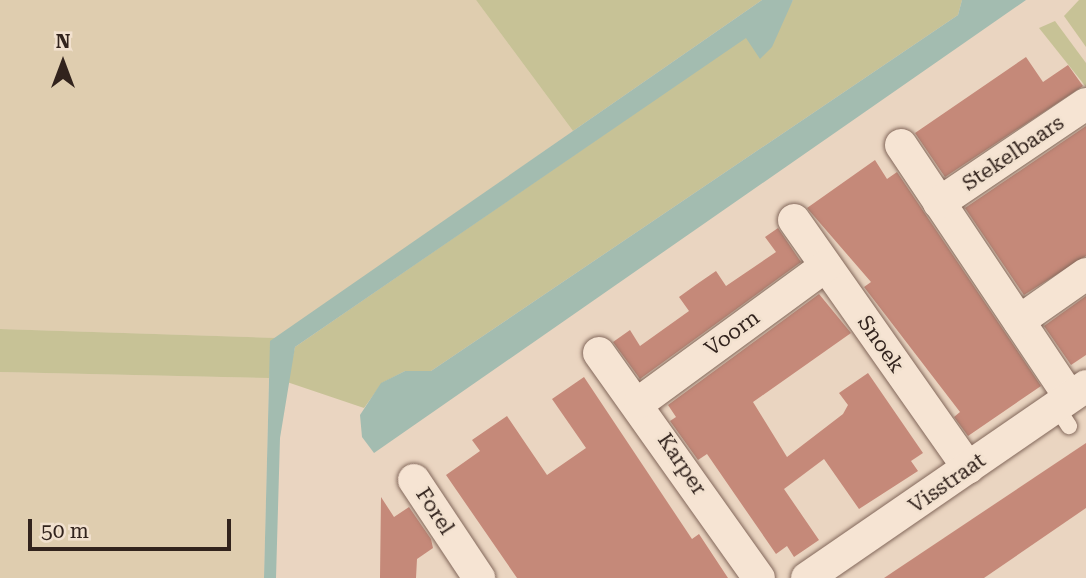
<!DOCTYPE html>
<style>
body{margin:0}
#map{position:relative;width:1086px;height:578px;overflow:hidden;background:#ead5c1;font-family:"Roboto Serif",serif}
div>[style]{position:absolute}
.farmland>*{inset:0;background:#dfcdaf}
.green>*{inset:0;background:#c7c296}
.water>*{inset:0;background:#a3bcb0}
.building>*{inset:0;background:#c58979}
.roads{filter:drop-shadow(0 0 2px #82675a) drop-shadow(0 0 2px #82675a)}
.lane>*{height:16px;margin:-8px;padding:0 8px;transform-origin:8px;border-radius:8px;background:#f6e4d3}
.street>*{height:32px;margin:-16px;padding:0 16px;transform-origin:16px;border-radius:16px;background:#f6e4d3}
span{translate:-50% -50%;white-space:nowrap;text-align:center;line-height:1.15;-webkit-text-stroke:5px #f2e1cf;paint-order:stroke}
.street-label{font-size:21px;color:#32231d}
.north{position:absolute;left:28px;top:28px;width:70px;height:70px;-webkit-text-stroke:5px #f2e1cf;paint-order:stroke;rotate:0deg;font-size:19px;font-weight:700;line-height:28px;text-align:center;color:#32231d}
.north::after{content:'';display:block;margin:auto;width:24px;height:32px;background:#32231d;clip-path:polygon(50% 0,100% 100%,50% 72%,0 100%)}
.scale{position:absolute;left:28px;top:519px;width:203px;height:32px;box-sizing:border-box;border:4px solid #32231d;border-top:0;padding-left:9px;font-size:21px;line-height:24px;white-space:nowrap;color:#32231d;-webkit-text-stroke:5px #f2e1cf;paint-order:stroke}
</style>
<div id="map">
<div class="farmland">
<i style="clip-path:polygon(0 0,476px 0,573px 131px,277px 338px,0 329px)"></i>
<i style="clip-path:polygon(0 372px,269px 378px,264px 578px,0 578px)"></i>
</div>
<div class="green">
<i style="clip-path:polygon(476px 0,762px 0,573px 131px)"></i>
<i style="clip-path:polygon(793px 0,962px 0,958px 15px,431px 371px,405px 371px,382px 383px,364px 408px,287px 382px,295px 347px,746px 37px,753px 45px,780px 23px)"></i>
<i style="clip-path:polygon(1079px 0,1086px 0,1086px 47px,1064px 16px)"></i>
<i style="clip-path:polygon(1055px 21px,1086px 63px,1086px 87px,1039px 28px)"></i>
<i style="clip-path:polygon(0 329px,277px 338px,269px 378px,0 372px)"></i>
</div>
<div class="water">
<i style="clip-path:polygon(762px 0,793px 0,772px 47px,760px 59px,746px 38px,295px 347px,280px 438px,276px 578px,264px 578px,270px 341px)"></i>
<i style="clip-path:polygon(962px 0,1026px 0,374px 453px,362px 437px,360px 415px,381px 383px,405px 371px,431px 371px,958px 15px)"></i>
</div>
<div class="building">
<i style="clip-path:polygon(1026px 57px,1043px 82px,1068px 65px,1083px 86px,945px 177px,915px 133px)"></i>
<i style="clip-path:polygon(1086px 126px,1086px 256px,1024px 295px,965px 208px)"></i>
<i style="clip-path:polygon(875px 160px,887px 179px,897px 172px,1041px 386px,968px 436px,954px 417px,960px 412px,864px 287px,871px 282px,807px 208px)"></i>
<i style="clip-path:polygon(778px 228px,801px 262px,640px 379px,613px 342px,630px 330px,640px 346px,689px 311px,679px 297px,697px 284px,716px 271px,726px 286px,776px 252px,765px 237px)"></i>
<i style="clip-path:polygon(819px 294px,851px 333px,753px 402px,787px 457px,843px 414px,848px 405px,839px 393px,868px 373px,923px 453px,911px 461px,918px 471px,859px 509px,824px 459px,784px 489px,819px 540px,794px 557px,787px 546px,776px 554px,707px 454px,698px 460px,670px 421px,676px 417px,668px 405px)"></i>
<i style="clip-path:polygon(1086px 296px,1086px 355px,1071px 365px,1044px 326px)"></i>
<i style="clip-path:polygon(584px 377px,692px 539px,699px 534px,728px 578px,517px 578px,446px 475px,480px 451px,472px 440px,507px 416px,547px 475px,586px 448px,552px 399px)"></i>
<i style="clip-path:polygon(1086px 443px,1086px 508px,984px 578px,884px 578px)"></i>
<i style="clip-path:polygon(381px 497px,394px 517px,409px 507px,431px 539px,433px 548px,417px 559px,416px 578px,380px 578px)"></i>
</div>
<div class="roads">
<div class="lane">
<i style="left:1056px;top:406px;width:24px;rotate:57deg"></i>
</div>
<div class="street">
<i style="left:901px;top:145px;width:303px;rotate:56.2deg"></i>
<i style="left:939px;top:203px;width:177px;rotate:-34deg"></i>
<i style="left:794px;top:220px;width:303px;rotate:54.9deg"></i>
<i style="left:1019px;top:321px;width:82px;rotate:-35deg"></i>
<i style="left:599px;top:353px;width:276px;rotate:54.6deg"></i>
<i style="left:640px;top:402px;width:230px;rotate:-36.2deg"></i>
<i style="left:414px;top:480px;width:118px;rotate:56.4deg"></i>
<i style="left:807px;top:578px;width:339px;rotate:-34.5deg"></i>
</div>
</div>
<div class="street-label">
<span style="left:1013px;top:153px;rotate:-34deg">Stekelbaars</span>
<span style="left:732px;top:333px;rotate:-36deg">Voorn</span>
<span style="left:881px;top:344px;rotate:55deg">Snoek</span>
<span style="left:682px;top:464px;rotate:56deg">Karper</span>
<span style="left:947px;top:483px;rotate:-35deg">Visstraat</span>
<span style="left:435px;top:511px;rotate:57deg">Forel</span>
</div>
<div class="north">N</div>
<div class="scale">50 m</div>
</div>
